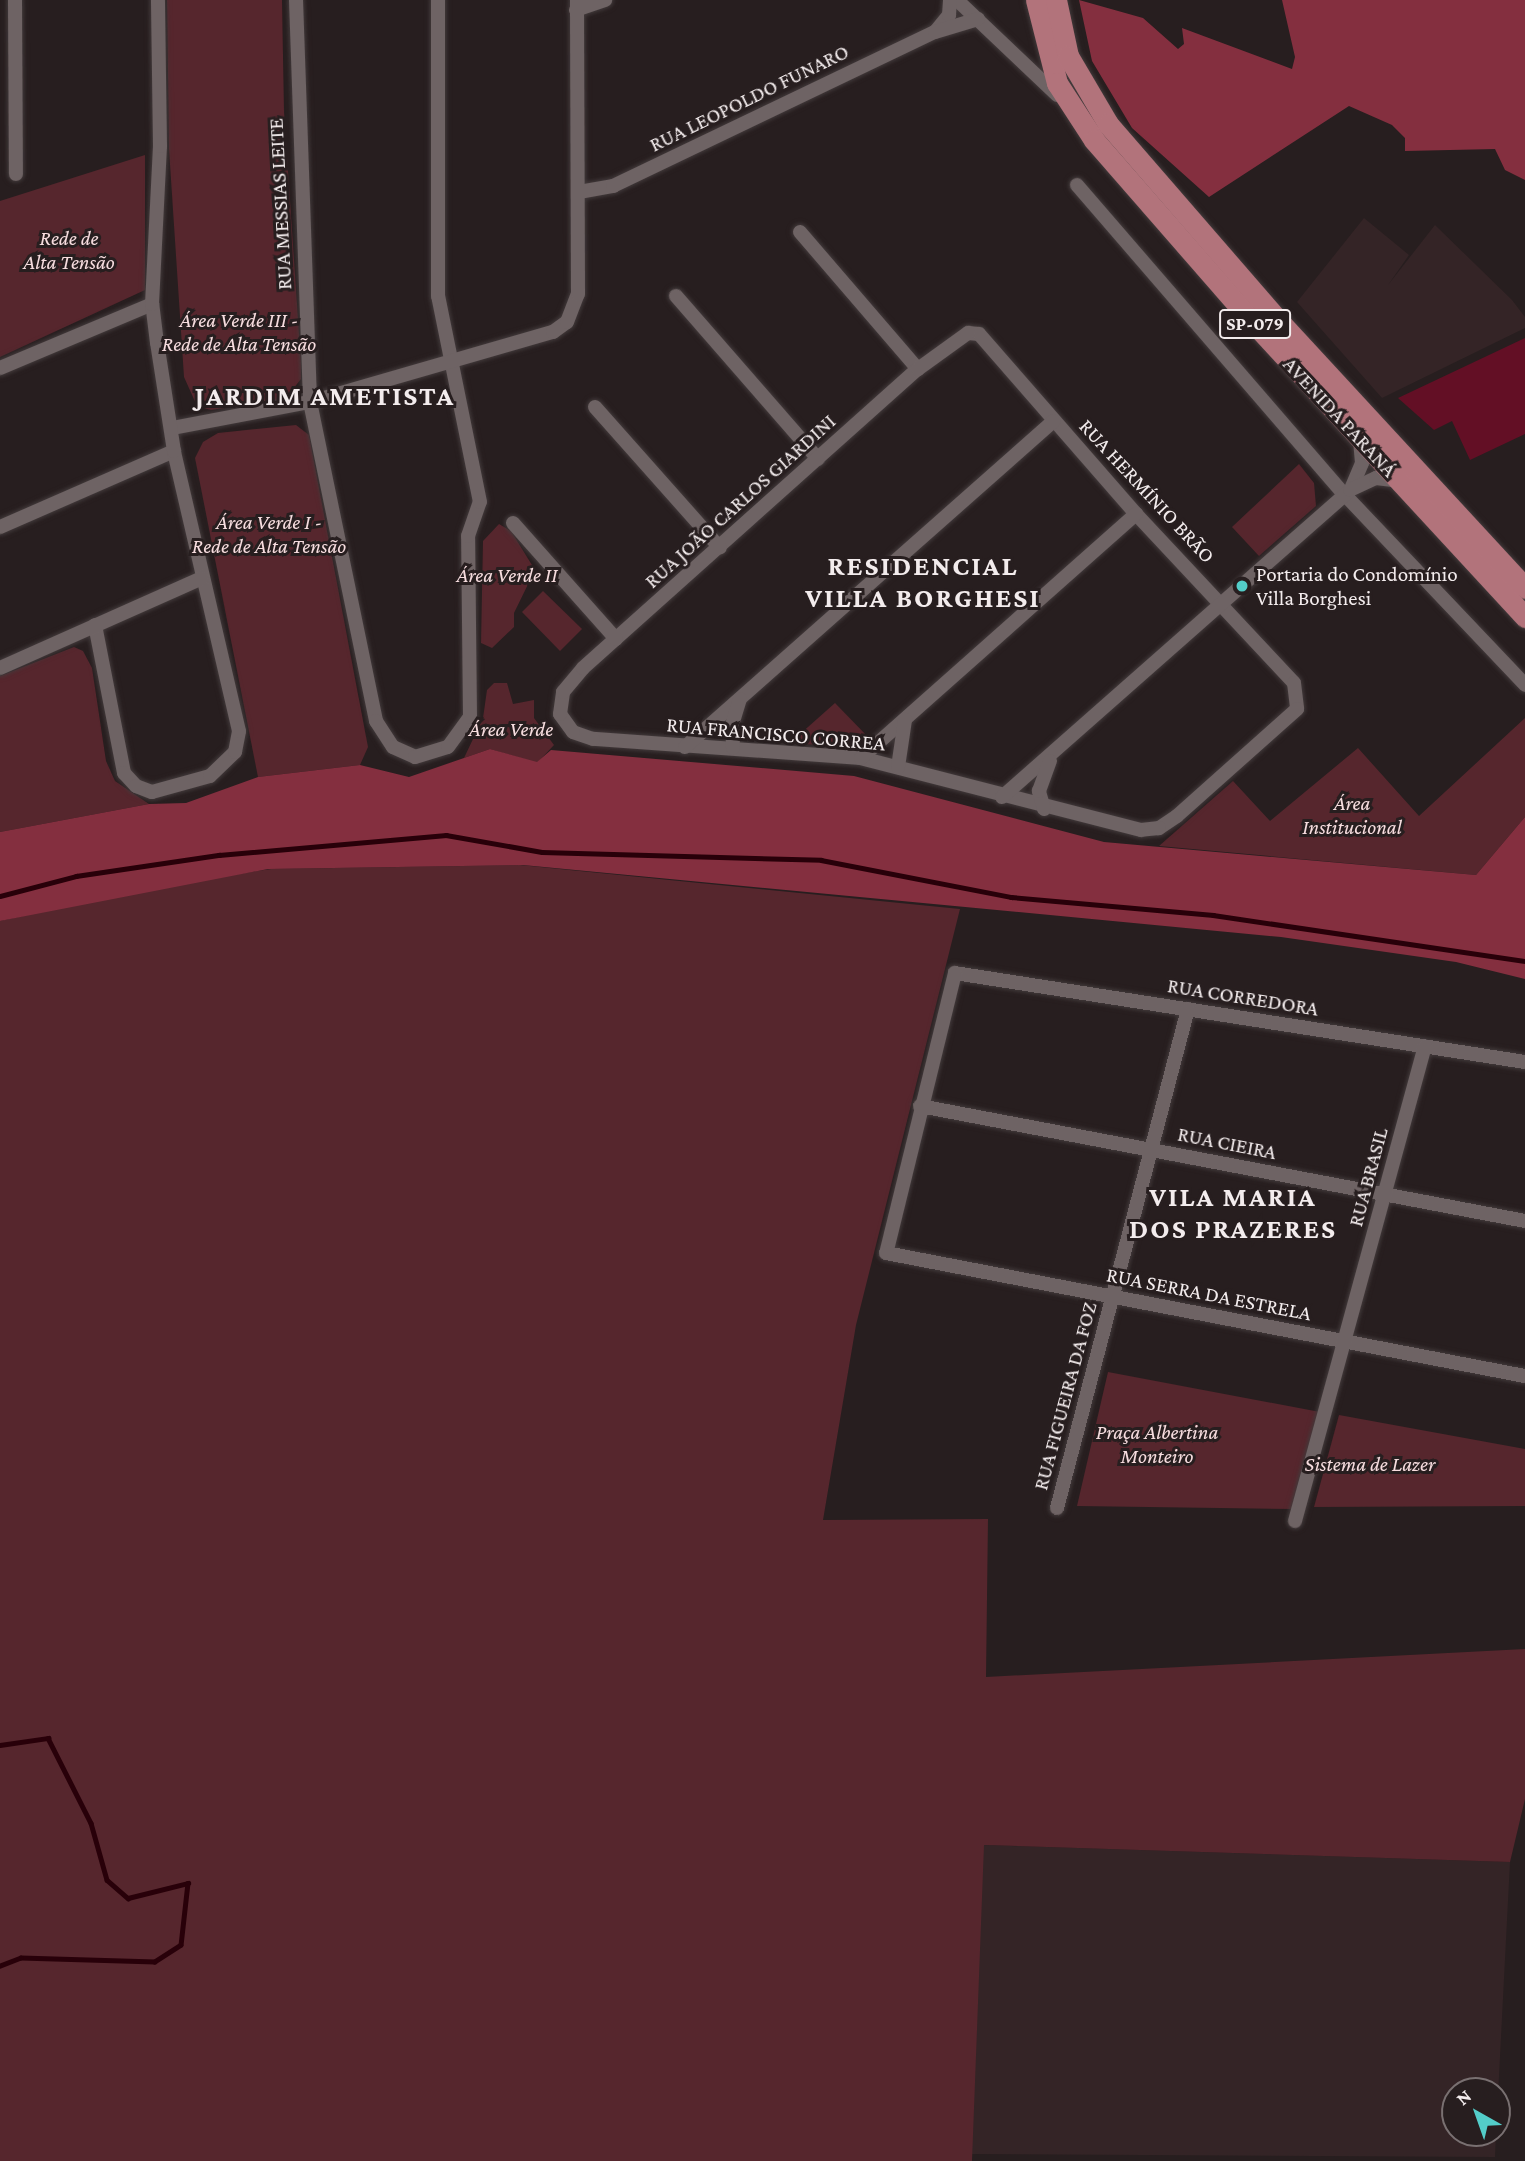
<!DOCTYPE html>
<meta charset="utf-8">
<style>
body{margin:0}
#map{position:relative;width:1525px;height:2161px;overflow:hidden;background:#271e1f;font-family:"Crimson Pro",serif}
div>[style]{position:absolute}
.built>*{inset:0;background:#342426}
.green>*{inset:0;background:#56262d}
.forest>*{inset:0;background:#842f3f}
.stream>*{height:4.5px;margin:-2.25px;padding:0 2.25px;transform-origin:2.25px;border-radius:2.25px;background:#280009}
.building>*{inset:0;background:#630f25}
.roads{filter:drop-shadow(0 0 2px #423a3b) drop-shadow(0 0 2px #423a3b)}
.street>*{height:14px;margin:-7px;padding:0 7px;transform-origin:7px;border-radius:7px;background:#6e6364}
.primary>*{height:21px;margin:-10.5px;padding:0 10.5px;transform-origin:10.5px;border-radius:10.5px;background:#b2737b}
.dots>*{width:19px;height:19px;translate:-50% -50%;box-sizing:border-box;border:4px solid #271e1f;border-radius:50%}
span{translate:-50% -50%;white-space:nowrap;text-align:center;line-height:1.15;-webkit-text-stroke:6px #271e1f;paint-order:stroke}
.shield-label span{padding:2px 5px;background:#271e1f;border:2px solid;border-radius:5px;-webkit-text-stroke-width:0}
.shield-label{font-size:19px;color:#f3eced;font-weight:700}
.street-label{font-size:21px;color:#f3eced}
.park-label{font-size:21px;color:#f7dddf;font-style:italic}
.poi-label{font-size:21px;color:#f3eced}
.left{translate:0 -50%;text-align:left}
.district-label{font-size:28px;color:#f3eced;font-weight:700;letter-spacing:2px}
.north{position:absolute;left:1441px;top:2077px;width:70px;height:70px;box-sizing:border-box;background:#271e1f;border:2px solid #797071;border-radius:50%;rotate:320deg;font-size:19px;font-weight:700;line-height:28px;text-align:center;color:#f3eced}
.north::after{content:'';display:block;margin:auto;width:24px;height:32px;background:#53cdc9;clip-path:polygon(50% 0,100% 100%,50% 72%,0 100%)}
</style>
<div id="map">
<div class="built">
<i style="clip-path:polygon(1364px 218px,1409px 255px,1388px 285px,1435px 225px,1512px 300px,1525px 317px,1525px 328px,1382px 398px,1297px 302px)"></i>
<i style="clip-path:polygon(983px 1845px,1510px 1862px,1497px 2115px,1497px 2091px,1455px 2091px,1455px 2133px,1496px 2133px,1495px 2157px,970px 2154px)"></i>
</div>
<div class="green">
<i style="clip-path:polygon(167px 0,282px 0,284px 112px,301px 363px,301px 379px,285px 399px,211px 410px,197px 406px,184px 377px,169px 149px)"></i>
<i style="clip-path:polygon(145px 155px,145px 290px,0 357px,0 201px)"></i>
<i style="clip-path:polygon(296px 425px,309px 435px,368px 747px,360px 765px,258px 777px,195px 458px,203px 442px,218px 433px)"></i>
<i style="clip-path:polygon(1299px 464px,1314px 483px,1316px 506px,1259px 556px,1232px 527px)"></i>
<i style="clip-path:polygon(499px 524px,511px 531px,535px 570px,514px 613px,514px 627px,492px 648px,481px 643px,483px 541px)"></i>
<i style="clip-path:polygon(543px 591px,582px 629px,560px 651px,522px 612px)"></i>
<i style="clip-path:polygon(74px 647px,83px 651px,92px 668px,106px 761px,115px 781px,149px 804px,0 832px,0 676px)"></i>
<i style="clip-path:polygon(494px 683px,507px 683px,513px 704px,534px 700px,534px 718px,554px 745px,537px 763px,490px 749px,464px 758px,483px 718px,487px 690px)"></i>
<i style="clip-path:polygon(835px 703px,869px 738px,859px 748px,790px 743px)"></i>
<i style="clip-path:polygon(1525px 718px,1525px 817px,1476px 875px,1159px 846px,1233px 781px,1270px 821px,1358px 748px,1419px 816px)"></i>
<i style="clip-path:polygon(520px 865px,960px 909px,856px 1325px,823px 1520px,988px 1519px,986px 1677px,1525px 1649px,1525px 1799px,1510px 1862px,984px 1845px,972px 2161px,0 2161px,0 921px,154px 887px,271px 869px)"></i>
<i style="clip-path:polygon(1108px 1372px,1320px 1412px,1292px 1509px,1077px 1506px)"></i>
<i style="clip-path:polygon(1339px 1415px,1525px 1449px,1525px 1506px,1314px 1507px)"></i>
</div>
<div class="forest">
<i style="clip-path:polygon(1079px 0,1143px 18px,1178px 49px,1184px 44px,1182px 28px,1292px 69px,1295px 57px,1282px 0,1525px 0,1525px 180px,1505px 170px,1495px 149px,1405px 151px,1405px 138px,1392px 125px,1349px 106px,1209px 197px,1132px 128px,1092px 61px)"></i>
<i style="clip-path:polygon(490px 749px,537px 762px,551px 750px,854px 776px,1104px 842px,1476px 875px,1525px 817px,1525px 979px,1456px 962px,1281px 937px,523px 865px,268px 869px,0 921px,0 832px,149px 804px,186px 803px,258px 777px,360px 765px,409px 777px)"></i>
</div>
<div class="stream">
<i style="left:0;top:896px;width:79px;rotate:-14.7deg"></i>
<i style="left:76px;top:876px;width:145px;rotate:-8.4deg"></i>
<i style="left:219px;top:855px;width:228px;rotate:-5deg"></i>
<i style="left:446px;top:835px;width:97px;rotate:10deg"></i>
<i style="left:542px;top:852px;width:279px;rotate:1.6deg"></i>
<i style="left:821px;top:860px;width:194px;rotate:11deg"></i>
<i style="left:1011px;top:897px;width:203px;rotate:5.1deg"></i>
<i style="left:1213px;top:915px;width:315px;rotate:8.4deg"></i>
<i style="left:0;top:1745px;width:49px;rotate:-8.3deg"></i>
<i style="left:48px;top:1738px;width:95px;rotate:63.2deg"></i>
<i style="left:91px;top:1823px;width:59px;rotate:74.3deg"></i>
<i style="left:107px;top:1880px;width:28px;rotate:41deg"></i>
<i style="left:128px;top:1898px;width:62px;rotate:-14deg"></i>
<i style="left:188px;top:1883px;width:62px;rotate:96.4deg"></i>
<i style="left:181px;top:1945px;width:31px;rotate:147deg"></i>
<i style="left:155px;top:1962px;width:134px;rotate:-178.3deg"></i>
<i style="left:21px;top:1958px;width:22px;rotate:159deg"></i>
</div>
<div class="building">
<i style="clip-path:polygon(1525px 338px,1525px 434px,1470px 460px,1452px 421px,1434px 430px,1398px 398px)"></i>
</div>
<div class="roads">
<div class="street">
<i style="left:15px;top:0;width:174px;rotate:89.7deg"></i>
<i style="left:296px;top:0;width:402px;rotate:88deg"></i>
<i style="left:310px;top:402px;width:326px;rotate:78.3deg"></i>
<i style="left:376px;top:721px;width:31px;rotate:57deg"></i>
<i style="left:393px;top:747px;width:24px;rotate:24deg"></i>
<i style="left:415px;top:757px;width:34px;rotate:-17deg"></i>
<i style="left:448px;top:747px;width:37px;rotate:-54deg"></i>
<i style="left:470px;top:717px;width:181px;rotate:-90.6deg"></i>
<i style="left:468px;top:536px;width:36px;rotate:-71deg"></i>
<i style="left:480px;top:502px;width:210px;rotate:-101.5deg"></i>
<i style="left:438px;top:296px;width:296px;rotate:-90deg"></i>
<i style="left:957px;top:0;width:138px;rotate:43.5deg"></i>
<i style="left:576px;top:10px;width:31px;rotate:-19deg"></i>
<i style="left:936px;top:31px;width:21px;rotate:-51deg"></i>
<i style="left:949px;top:15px;width:15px;rotate:-86deg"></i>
<i style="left:1077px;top:185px;width:410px;rotate:49.2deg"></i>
<i style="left:1345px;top:495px;width:262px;rotate:46.5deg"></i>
<i style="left:579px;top:192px;width:35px;rotate:-10deg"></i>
<i style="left:613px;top:186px;width:357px;rotate:-25.6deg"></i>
<i style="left:935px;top:32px;width:45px;rotate:-16.8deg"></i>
<i style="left:800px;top:232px;width:181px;rotate:49.3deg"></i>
<i style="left:676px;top:296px;width:216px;rotate:48.9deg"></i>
<i style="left:968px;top:333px;width:11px;rotate:5deg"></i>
<i style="left:979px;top:334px;width:239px;rotate:48.9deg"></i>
<i style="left:1136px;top:514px;width:231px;rotate:46.9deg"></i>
<i style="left:1294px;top:683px;width:26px;rotate:83deg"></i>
<i style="left:1297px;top:709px;width:161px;rotate:138.3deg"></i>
<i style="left:1177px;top:816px;width:22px;rotate:146deg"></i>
<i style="left:1159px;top:828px;width:18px;rotate:174deg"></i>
<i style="left:1141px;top:830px;width:289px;rotate:-165.6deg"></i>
<i style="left:861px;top:758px;width:269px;rotate:-175.9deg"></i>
<i style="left:593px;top:739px;width:21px;rotate:-161deg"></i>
<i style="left:573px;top:732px;width:22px;rotate:-126deg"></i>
<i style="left:560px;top:714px;width:22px;rotate:-82deg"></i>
<i style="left:563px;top:692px;width:31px;rotate:-50deg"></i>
<i style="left:583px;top:668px;width:449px;rotate:-41.8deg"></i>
<i style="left:918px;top:369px;width:62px;rotate:-35.8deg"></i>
<i style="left:0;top:368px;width:165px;rotate:-22.8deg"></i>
<i style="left:595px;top:407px;width:188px;rotate:48.4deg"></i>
<i style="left:172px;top:428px;width:140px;rotate:-10.7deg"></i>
<i style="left:310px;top:402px;width:253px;rotate:-16.1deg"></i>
<i style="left:553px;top:332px;width:17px;rotate:-36deg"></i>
<i style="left:567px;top:322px;width:30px;rotate:-69deg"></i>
<i style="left:578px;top:294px;width:294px;rotate:-90.2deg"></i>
<i style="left:1351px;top:489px;width:28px;rotate:-67deg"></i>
<i style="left:1362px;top:463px;width:25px;rotate:-95deg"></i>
<i style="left:513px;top:523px;width:155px;rotate:48.4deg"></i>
<i style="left:0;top:527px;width:190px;rotate:-23.6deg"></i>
<i style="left:95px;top:625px;width:151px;rotate:78.9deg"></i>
<i style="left:124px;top:773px;width:18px;rotate:47deg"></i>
<i style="left:136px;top:786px;width:17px;rotate:21deg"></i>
<i style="left:152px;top:792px;width:60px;rotate:-15.4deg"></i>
<i style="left:210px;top:776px;width:35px;rotate:-44deg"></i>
<i style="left:235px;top:752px;width:21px;rotate:-79deg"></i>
<i style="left:239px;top:731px;width:287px;rotate:-103.1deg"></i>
<i style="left:174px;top:451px;width:109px;rotate:-98.9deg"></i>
<i style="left:157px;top:343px;width:39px;rotate:-97deg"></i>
<i style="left:152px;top:304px;width:158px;rotate:-87.1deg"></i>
<i style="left:160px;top:146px;width:146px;rotate:-90.8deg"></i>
<i style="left:0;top:668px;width:221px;rotate:-24deg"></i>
<i style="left:685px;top:747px;width:492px;rotate:-41.5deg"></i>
<i style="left:733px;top:748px;width:23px;rotate:-92deg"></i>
<i style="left:732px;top:725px;width:27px;rotate:-73deg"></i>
<i style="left:861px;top:758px;width:368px;rotate:-41.6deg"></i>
<i style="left:898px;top:767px;width:48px;rotate:-81.5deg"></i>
<i style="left:1002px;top:797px;width:464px;rotate:-41.4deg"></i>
<i style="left:1350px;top:490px;width:29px;rotate:-25deg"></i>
<i style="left:1376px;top:478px;width:23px;rotate:7deg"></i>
<i style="left:1044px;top:809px;width:19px;rotate:-106deg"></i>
<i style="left:1039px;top:791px;width:32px;rotate:-70deg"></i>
<i style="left:1525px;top:1062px;width:577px;rotate:-171.13deg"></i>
<i style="left:955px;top:973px;width:288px;rotate:103.8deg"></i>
<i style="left:886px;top:1253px;width:651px;rotate:10.9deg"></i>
<i style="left:920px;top:1106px;width:616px;rotate:10.76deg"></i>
<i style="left:1057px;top:1508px;width:516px;rotate:-75.29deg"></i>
<i style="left:1295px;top:1521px;width:492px;rotate:-74.7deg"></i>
</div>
<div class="primary">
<i style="left:1036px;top:0;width:86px;rotate:75.8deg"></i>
<i style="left:1057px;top:83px;width:68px;rotate:57deg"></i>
<i style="left:1094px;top:140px;width:240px;rotate:48.9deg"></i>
<i style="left:1252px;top:321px;width:403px;rotate:47.3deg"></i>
<i style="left:1056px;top:0;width:57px;rotate:77.9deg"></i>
<i style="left:1068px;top:56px;width:79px;rotate:59.5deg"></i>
<i style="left:1108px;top:124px;width:258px;rotate:49.1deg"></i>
<i style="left:1277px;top:319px;width:366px;rotate:47.3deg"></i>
</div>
</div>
<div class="dots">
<i style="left:1242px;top:586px;background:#53cdc9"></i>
</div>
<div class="shield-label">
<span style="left:1255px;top:324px">SP-079</span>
</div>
<div class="street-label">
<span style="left:749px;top:98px;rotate:-26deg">RUA LEOPOLDO FUNARO</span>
<span style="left:280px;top:204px;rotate:-93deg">RUA MESSIAS LEITE</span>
<span style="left:1340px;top:417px;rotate:47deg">AVENIDA PARANÁ</span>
<span style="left:1147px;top:491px;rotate:47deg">RUA HERMÍNIO BRÃO</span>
<span style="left:740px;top:501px;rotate:-42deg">RUA JOÃO CARLOS GIARDINI</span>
<span style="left:776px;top:734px;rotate:5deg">RUA FRANCISCO CORREA</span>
<span style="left:1243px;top:997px;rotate:9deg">RUA CORREDORA</span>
<span style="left:1227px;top:1143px;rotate:11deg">RUA CIEIRA</span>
<span style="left:1368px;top:1177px;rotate:-75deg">RUA BRASIL</span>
<span style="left:1209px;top:1294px;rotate:11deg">RUA SERRA DA ESTRELA</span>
<span style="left:1065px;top:1396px;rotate:-75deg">RUA FIGUEIRA DA FOZ</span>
</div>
<div class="park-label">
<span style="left:69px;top:250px">Rede de<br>Alta Tensão</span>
<span style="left:239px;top:332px">Área Verde III -<br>Rede de Alta Tensão</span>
<span style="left:269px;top:534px">Área Verde I -<br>Rede de Alta Tensão</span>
<span style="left:507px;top:575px">Área Verde II</span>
<span style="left:511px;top:729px">Área Verde</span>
<span style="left:1352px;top:815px">Área<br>Institucional</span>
<span style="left:1157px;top:1444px">Praça Albertina<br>Monteiro</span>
<span style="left:1370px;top:1464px">Sistema de Lazer</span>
</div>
<div class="poi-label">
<span class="left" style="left:1256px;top:586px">Portaria do Condomínio<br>Villa Borghesi</span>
</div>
<div class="district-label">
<span style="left:325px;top:396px">JARDIM AMETISTA</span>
<span style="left:923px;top:582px">RESIDENCIAL<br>VILLA BORGHESI</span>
<span style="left:1233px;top:1213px">VILA MARIA<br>DOS PRAZERES</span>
</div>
<div class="north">N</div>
</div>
